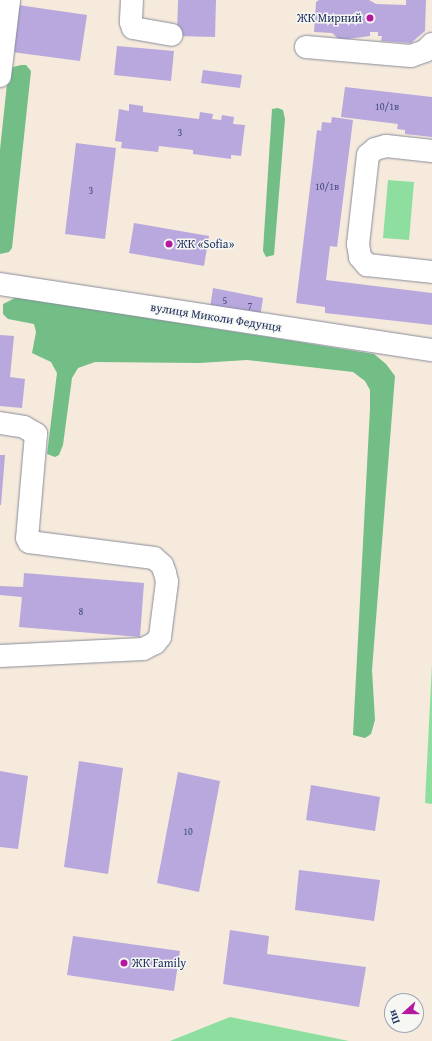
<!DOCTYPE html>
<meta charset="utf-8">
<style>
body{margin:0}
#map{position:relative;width:432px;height:1041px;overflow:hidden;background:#f5eadb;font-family:"Gentium Book Plus",serif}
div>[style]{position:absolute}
.green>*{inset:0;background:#8edf9f}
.forest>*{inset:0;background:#72be86}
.building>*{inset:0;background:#b9a8de}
.roads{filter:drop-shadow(0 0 1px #888c9c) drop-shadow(0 0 1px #888c9c)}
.minor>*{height:22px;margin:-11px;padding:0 11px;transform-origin:11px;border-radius:11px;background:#fff}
.dots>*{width:11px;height:11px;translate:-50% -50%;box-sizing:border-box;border:2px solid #f6f6f2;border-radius:50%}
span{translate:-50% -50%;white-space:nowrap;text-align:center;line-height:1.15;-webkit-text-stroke:3px #f6f6f2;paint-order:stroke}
.number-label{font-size:10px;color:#424d7e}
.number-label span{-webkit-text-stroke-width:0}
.poi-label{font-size:12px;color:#1b2f5e}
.right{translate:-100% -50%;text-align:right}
.left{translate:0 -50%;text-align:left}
.street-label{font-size:12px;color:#1b2f5e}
.north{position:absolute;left:384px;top:993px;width:40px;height:40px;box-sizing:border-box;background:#f6f6f2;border:1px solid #9ea6b7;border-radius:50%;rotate:249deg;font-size:11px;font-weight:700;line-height:16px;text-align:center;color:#1b2f5e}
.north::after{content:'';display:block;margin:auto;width:14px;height:18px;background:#b5179e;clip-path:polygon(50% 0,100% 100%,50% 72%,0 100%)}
</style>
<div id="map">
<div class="green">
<i style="clip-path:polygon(388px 180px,414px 182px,409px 240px,383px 238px)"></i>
<i style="clip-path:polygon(432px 664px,432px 804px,425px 803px)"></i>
<i style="clip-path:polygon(230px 1017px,349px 1041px,170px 1041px)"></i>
</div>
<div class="forest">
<i style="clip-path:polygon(21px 65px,26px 65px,31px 71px,12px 248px,9px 252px,0 254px,0 150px,8px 74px,13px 67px)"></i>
<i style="clip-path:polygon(278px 108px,283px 110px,285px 119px,274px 255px,266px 257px,263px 251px,272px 109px)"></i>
<i style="clip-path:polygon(17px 297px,374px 354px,386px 364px,395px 376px,372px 670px,375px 720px,371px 734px,365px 738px,353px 735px,370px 408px,370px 390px,365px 381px,353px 372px,247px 360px,199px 363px,95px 362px,78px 368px,72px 378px,63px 445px,59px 455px,55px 457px,47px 454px,57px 373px,51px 362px,32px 353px,36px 332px,34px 324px,8px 319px,3px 314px,3px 304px)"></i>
</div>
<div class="building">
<i style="clip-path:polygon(178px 0,216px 0,215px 37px,177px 36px)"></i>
<i style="clip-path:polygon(319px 0,369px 0,376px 4px,406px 5px,406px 0,426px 0,425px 31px,411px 43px,381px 41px,382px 36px,378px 36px,378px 32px,370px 32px,370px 36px,340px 40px,332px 33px,314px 32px,316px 2px)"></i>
<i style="clip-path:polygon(18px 5px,87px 15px,80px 61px,12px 52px)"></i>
<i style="clip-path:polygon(117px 46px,174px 51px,171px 81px,114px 75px)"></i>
<i style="clip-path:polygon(203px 70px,242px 75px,240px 88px,201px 83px)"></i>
<i style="clip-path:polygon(345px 87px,432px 97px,432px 137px,405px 134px,405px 130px,397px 129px,398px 124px,341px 117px)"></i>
<i style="clip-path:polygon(129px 104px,143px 106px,143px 112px,199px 119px,200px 112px,213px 114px,212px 119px,221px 120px,222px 115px,234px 117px,233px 124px,245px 125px,241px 156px,231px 155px,231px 159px,193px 154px,193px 150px,159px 146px,158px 152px,121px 148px,122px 142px,115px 141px,119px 109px,129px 111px)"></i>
<i style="clip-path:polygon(332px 117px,353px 120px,337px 247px,330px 246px,326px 280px,432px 293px,432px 325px,325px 313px,325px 307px,296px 303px,317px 130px,321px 131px,322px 122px,331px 123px)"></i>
<i style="clip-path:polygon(76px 143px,116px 148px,105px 239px,65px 234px)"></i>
<i style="clip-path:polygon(134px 223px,209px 236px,204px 266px,129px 253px)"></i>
<i style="clip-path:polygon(213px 288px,263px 298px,260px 317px,210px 308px)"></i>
<i style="clip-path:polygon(0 335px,14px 336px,10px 377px,25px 379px,22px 408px,0 406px)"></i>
<i style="clip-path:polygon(0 455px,5px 455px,1px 505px,0 505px)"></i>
<i style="clip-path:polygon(24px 573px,144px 583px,140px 637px,19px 627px,22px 597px,0 595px,0 586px,23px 587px)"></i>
<i style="clip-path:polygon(79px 761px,123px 768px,108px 874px,64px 867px)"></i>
<i style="clip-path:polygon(0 771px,28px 776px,18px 849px,0 847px)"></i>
<i style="clip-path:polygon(178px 772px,220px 781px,199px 892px,157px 883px)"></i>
<i style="clip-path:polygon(311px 785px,380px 797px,375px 831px,306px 820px)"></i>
<i style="clip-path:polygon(299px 870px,380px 880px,374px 921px,295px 910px)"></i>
<i style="clip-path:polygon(230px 930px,269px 936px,267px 954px,366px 967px,359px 1007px,223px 984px)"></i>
<i style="clip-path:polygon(73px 936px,180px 951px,174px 991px,67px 975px)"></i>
</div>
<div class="roads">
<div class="minor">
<i style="left:132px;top:0;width:22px;rotate:93deg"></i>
<i style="left:131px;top:22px;width:6px;rotate:72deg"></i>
<i style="left:133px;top:28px;width:39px;rotate:10deg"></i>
<i style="left:306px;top:47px;width:105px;rotate:4.9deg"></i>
<i style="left:411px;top:56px;width:15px;rotate:-20deg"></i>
<i style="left:425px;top:51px;width:10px;rotate:-45deg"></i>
<i style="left:0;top:76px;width:77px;rotate:-83.2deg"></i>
<i style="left:432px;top:151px;width:46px;rotate:-173.8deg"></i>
<i style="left:386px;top:146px;width:11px;rotate:165deg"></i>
<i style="left:375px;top:149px;width:9px;rotate:139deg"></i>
<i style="left:368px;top:155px;width:90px;rotate:96.4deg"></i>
<i style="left:358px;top:244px;width:13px;rotate:81deg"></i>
<i style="left:360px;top:257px;width:11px;rotate:49deg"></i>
<i style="left:367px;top:265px;width:65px;rotate:6.1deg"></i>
<i style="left:0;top:284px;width:437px;rotate:8.7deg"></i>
<i style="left:0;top:423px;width:24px;rotate:9deg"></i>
<i style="left:24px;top:427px;width:14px;rotate:30deg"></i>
<i style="left:36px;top:434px;width:104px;rotate:94.9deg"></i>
<i style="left:27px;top:538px;width:4px;rotate:63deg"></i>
<i style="left:29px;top:542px;width:126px;rotate:7.3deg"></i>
<i style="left:154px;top:558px;width:11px;rotate:41deg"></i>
<i style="left:162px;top:565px;width:9px;rotate:69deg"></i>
<i style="left:165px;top:573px;width:9px;rotate:77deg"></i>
<i style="left:167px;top:582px;width:55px;rotate:97.3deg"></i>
<i style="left:160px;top:637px;width:8px;rotate:130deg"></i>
<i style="left:155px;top:643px;width:13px;rotate:153deg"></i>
<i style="left:143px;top:649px;width:143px;rotate:177.2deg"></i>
</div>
</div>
<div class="dots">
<i style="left:370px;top:18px;background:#b5179e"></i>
<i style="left:169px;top:244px;background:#b5179e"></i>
<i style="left:124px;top:963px;background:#b5179e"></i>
</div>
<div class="number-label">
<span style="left:387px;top:107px">10/1в</span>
<span style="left:180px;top:133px">3</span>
<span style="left:327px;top:187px">10/1в</span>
<span style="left:91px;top:191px">3</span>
<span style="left:225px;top:301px">5</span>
<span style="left:250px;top:306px">7</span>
<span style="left:81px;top:612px">8</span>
<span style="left:188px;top:832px">10</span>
</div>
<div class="poi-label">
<span class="right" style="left:362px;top:18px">ЖК Мирний</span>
<span class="left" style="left:177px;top:244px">ЖК «Sofia»</span>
<span class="left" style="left:132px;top:963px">ЖК Family</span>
</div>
<div class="street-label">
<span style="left:216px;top:317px;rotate:9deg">вулиця Миколи Федунця</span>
</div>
<div class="north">Пн</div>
</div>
